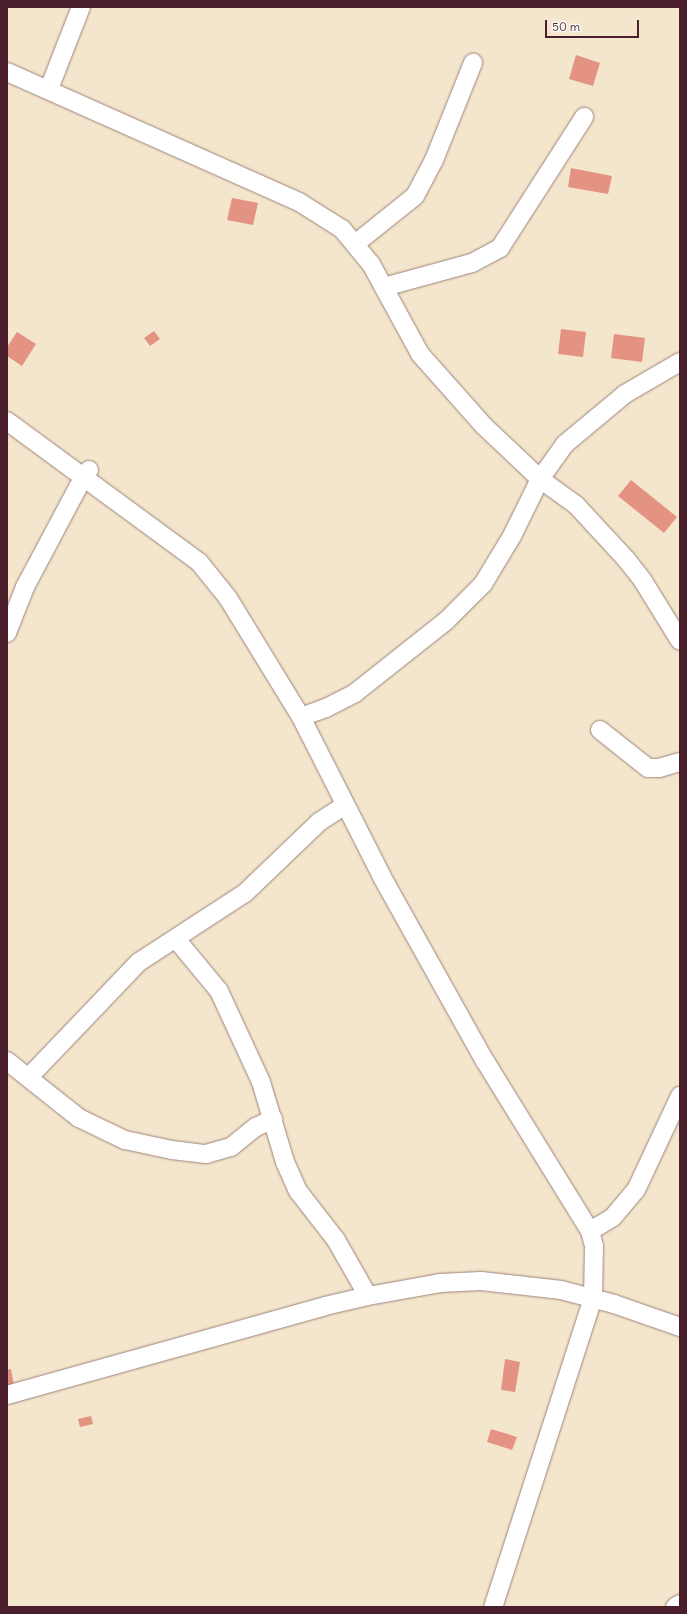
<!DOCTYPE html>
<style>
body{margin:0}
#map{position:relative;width:687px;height:1614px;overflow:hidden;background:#f3e6cc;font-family:Delius,sans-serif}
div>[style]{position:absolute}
.building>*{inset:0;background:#e49382}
.roads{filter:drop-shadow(0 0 1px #9e827c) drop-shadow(0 0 1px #9e827c)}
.minor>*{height:18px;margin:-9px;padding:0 9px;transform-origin:9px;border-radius:9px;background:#fff}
span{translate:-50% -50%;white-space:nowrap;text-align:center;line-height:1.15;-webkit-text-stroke:3.5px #fdfcf7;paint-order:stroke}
.frame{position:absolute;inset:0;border:8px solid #4a1f2b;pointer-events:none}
.scale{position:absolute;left:545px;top:20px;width:94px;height:18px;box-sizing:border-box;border:2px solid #4a1f2b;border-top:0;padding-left:5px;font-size:12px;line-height:14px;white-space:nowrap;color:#4a1f2b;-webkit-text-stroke:3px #fdfcf7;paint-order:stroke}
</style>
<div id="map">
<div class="building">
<i style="clip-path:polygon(576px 55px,600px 63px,593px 86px,569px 79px)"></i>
<i style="clip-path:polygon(571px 168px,612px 176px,608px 194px,568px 187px)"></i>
<i style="clip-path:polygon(232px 198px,258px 203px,253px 225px,227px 220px)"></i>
<i style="clip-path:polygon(561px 329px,586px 332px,583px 357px,558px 354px)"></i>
<i style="clip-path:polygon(154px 331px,160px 339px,150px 346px,144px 338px)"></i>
<i style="clip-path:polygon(17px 332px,36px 344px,22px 366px,7px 356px,7px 347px)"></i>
<i style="clip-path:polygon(614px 334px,645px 338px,642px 362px,611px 358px)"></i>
<i style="clip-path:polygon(631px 480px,677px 517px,664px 533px,618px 496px)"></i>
<i style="clip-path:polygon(505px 1359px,520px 1362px,515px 1392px,501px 1390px)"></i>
<i style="clip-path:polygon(11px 1369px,14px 1386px,7px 1387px,7px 1370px)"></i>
<i style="clip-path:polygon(91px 1416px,93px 1424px,80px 1427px,78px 1419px)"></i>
<i style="clip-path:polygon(491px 1429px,517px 1437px,512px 1450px,487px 1442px)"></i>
</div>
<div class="roads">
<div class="minor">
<i style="left:7px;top:72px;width:320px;rotate:24deg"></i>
<i style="left:299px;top:202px;width:51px;rotate:32.1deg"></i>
<i style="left:342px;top:229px;width:45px;rotate:50.4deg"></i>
<i style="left:371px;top:264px;width:102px;rotate:61.4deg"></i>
<i style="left:420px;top:354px;width:96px;rotate:48.4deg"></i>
<i style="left:484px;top:426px;width:77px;rotate:43.4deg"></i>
<i style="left:540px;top:479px;width:44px;rotate:35.8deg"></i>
<i style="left:576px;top:505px;width:74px;rotate:47.2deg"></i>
<i style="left:626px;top:559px;width:28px;rotate:52deg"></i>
<i style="left:643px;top:581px;width:70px;rotate:58.3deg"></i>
<i style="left:49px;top:89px;width:88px;rotate:-68.7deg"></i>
<i style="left:355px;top:244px;width:77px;rotate:-38.7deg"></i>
<i style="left:415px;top:196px;width:41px;rotate:-62.2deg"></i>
<i style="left:434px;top:160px;width:105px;rotate:-68.1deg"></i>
<i style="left:384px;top:287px;width:91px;rotate:-15.3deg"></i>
<i style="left:472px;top:263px;width:32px;rotate:-28deg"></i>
<i style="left:500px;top:248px;width:156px;rotate:-57.3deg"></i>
<i style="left:7px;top:421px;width:238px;rotate:36.3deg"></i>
<i style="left:199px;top:562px;width:46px;rotate:51.1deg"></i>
<i style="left:228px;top:598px;width:140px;rotate:58.5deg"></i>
<i style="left:301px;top:717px;width:179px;rotate:63.1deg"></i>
<i style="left:382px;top:877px;width:211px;rotate:60.8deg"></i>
<i style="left:485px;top:1061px;width:200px;rotate:58.3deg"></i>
<i style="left:590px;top:1231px;width:16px;rotate:75deg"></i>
<i style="left:594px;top:1246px;width:52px;rotate:91.1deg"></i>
<i style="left:593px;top:1298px;width:325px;rotate:107.9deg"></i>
<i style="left:7px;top:633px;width:49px;rotate:-68.6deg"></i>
<i style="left:25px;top:587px;width:123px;rotate:-62deg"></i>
<i style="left:83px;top:478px;width:10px;rotate:-53deg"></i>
<i style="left:301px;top:717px;width:27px;rotate:-20deg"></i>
<i style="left:326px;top:708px;width:33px;rotate:-27deg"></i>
<i style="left:355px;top:693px;width:117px;rotate:-38.4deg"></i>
<i style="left:447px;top:620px;width:51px;rotate:-45deg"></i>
<i style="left:483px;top:584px;width:56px;rotate:-58.9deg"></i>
<i style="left:512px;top:536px;width:64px;rotate:-63.8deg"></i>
<i style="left:540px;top:479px;width:43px;rotate:-54.5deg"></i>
<i style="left:565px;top:444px;width:78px;rotate:-39.8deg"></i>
<i style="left:625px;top:394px;width:64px;rotate:-30.2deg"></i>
<i style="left:600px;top:730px;width:61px;rotate:38.4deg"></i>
<i style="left:648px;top:768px;width:11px"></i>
<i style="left:659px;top:768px;width:22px;rotate:-16deg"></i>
<i style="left:176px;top:939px;width:67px;rotate:50.4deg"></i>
<i style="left:219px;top:991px;width:100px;rotate:65.2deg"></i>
<i style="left:261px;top:1082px;width:84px;rotate:73.3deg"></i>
<i style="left:285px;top:1162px;width:32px;rotate:66deg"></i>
<i style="left:298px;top:1191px;width:62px;rotate:52.2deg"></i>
<i style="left:336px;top:1240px;width:64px;rotate:60.3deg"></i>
<i style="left:7px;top:1061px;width:92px;rotate:38.4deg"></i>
<i style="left:79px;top:1118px;width:51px;rotate:25.6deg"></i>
<i style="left:125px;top:1140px;width:48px;rotate:12deg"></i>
<i style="left:172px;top:1150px;width:34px;rotate:7deg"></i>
<i style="left:206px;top:1154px;width:26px;rotate:-16deg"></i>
<i style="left:231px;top:1147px;width:32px;rotate:-39deg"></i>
<i style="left:256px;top:1127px;width:19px;rotate:-25deg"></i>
<i style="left:29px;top:1077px;width:159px;rotate:-46.3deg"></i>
<i style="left:139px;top:962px;width:126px;rotate:-33.1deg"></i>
<i style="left:245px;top:893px;width:103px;rotate:-43.8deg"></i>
<i style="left:319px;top:822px;width:31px;rotate:-33deg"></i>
<i style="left:590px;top:1231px;width:27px;rotate:-31deg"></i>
<i style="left:613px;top:1217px;width:35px;rotate:-50deg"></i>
<i style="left:636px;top:1190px;width:104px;rotate:-64.9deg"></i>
<i style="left:7px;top:1395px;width:330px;rotate:-15.6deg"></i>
<i style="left:325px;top:1306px;width:44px;rotate:-13.1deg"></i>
<i style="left:368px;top:1296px;width:73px;rotate:-10.2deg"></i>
<i style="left:440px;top:1283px;width:41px;rotate:-2.8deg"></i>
<i style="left:481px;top:1281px;width:81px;rotate:6.4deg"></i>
<i style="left:561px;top:1290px;width:55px;rotate:14.8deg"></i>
<i style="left:614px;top:1304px;width:70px;rotate:19.2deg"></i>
<i style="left:675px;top:1607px;width:6px;rotate:-31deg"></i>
</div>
</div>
<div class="frame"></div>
<div class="scale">50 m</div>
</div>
